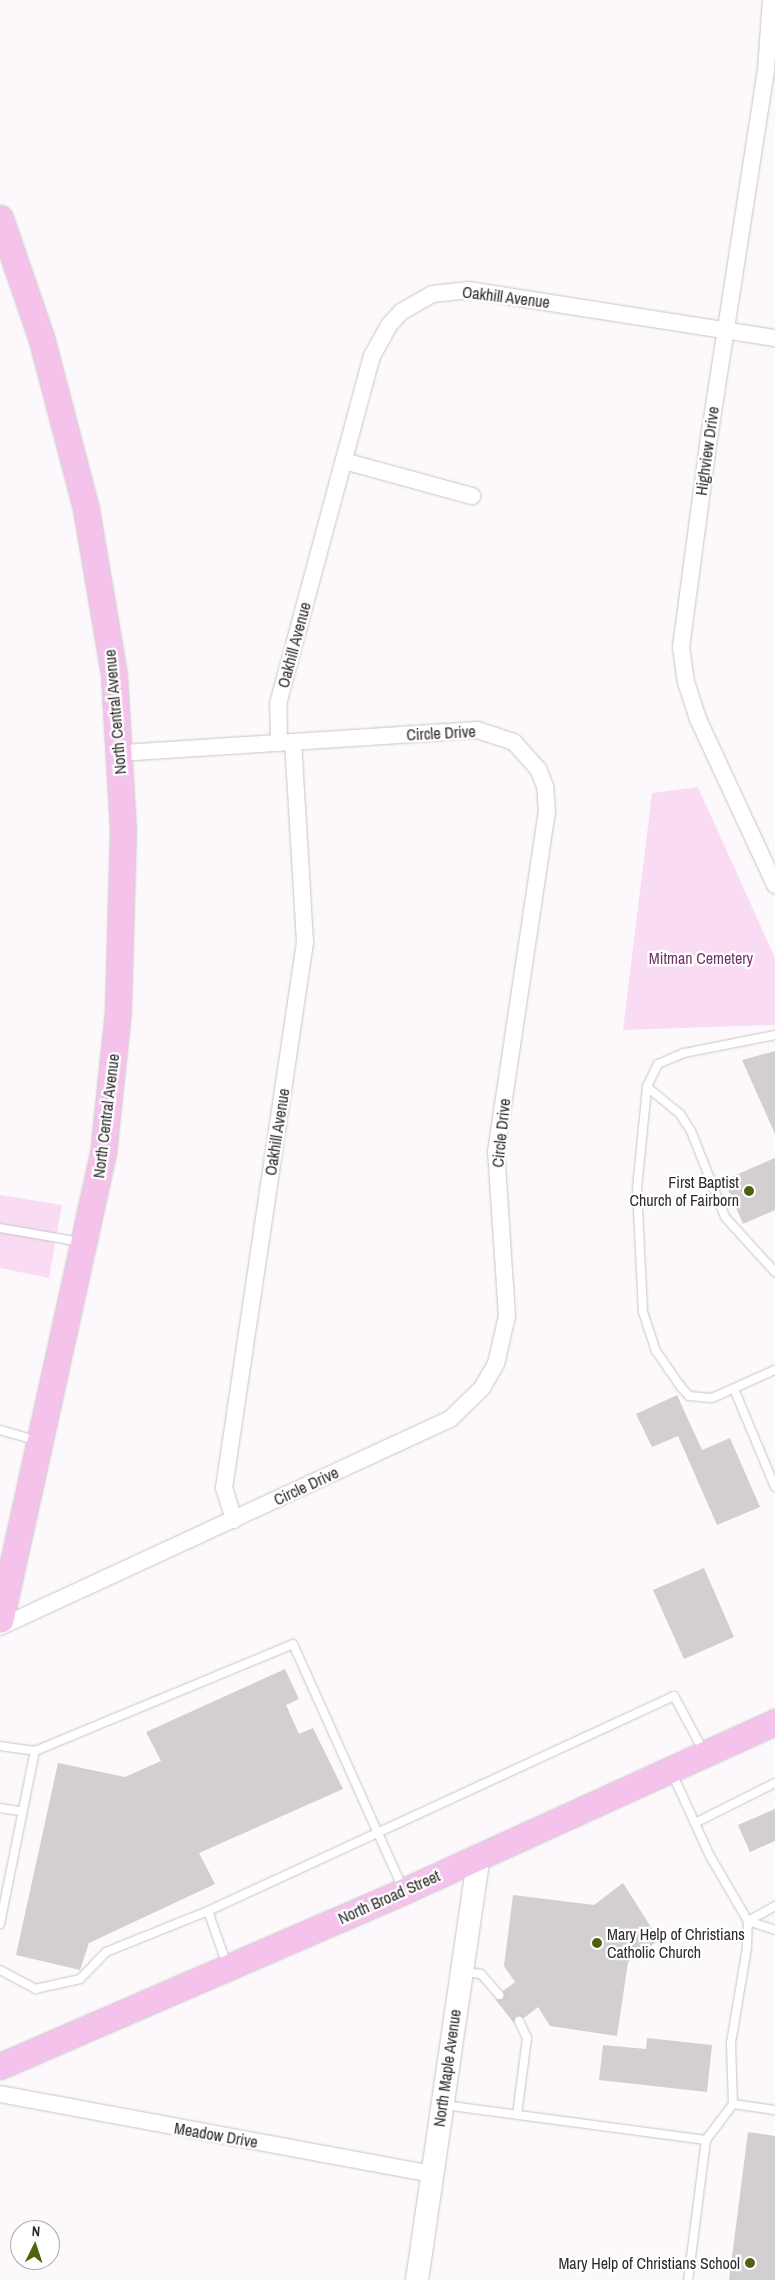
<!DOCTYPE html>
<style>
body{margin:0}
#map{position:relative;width:775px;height:2280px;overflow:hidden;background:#fcf8fb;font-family:"Archivo Narrow",sans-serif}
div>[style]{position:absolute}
.green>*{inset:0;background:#f9dcf3}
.building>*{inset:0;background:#d2ced1}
.roads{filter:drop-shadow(0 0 1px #c9c5c8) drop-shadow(0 0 1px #c9c5c8)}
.lane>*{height:8px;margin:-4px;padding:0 4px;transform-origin:4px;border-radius:4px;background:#fff}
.street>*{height:16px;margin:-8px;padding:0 8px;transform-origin:8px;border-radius:8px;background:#fff}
.secondary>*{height:22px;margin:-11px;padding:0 11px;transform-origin:11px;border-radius:11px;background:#fff}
.primary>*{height:25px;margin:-12.5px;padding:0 12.5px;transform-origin:12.5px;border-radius:12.5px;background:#f5c2ec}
.dots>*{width:14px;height:14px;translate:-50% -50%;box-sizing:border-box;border:2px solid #fff;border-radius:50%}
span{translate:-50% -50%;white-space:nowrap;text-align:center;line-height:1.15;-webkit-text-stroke:4.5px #fff;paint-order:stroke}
.street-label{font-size:16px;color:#2d2b2c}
.park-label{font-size:16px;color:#703567}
.poi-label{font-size:16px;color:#2d2b2c}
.right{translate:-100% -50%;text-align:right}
.left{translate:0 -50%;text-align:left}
.north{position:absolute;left:10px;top:2220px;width:50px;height:50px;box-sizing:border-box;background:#fff;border:1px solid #abaaab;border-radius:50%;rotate:4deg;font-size:14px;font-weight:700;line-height:20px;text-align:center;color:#2d2b2c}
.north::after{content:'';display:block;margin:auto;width:18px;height:22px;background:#4e630d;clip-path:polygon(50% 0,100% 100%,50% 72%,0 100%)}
</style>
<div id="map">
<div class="green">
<i style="clip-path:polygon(698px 787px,775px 958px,775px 1025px,623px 1030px,652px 793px)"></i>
<i style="clip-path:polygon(0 1195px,62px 1205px,49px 1278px,0 1268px)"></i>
</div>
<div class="building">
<i style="clip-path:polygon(775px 1051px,775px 1134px,742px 1060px)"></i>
<i style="clip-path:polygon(775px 1158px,775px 1210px,743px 1224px,724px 1180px)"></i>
<i style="clip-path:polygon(677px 1395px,702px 1450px,730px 1438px,760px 1507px,717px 1525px,678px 1436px,652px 1447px,636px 1414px)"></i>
<i style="clip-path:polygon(704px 1568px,734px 1637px,684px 1659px,653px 1590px)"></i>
<i style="clip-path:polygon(285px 1669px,299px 1699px,286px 1705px,299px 1734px,313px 1728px,343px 1789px,199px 1853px,215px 1884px,89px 1943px,80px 1970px,16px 1955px,58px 1763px,125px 1777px,161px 1761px,146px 1732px)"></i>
<i style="clip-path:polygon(775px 1809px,775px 1841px,750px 1852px,738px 1825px)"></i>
<i style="clip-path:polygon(623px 1883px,659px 1940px,628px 1962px,617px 2036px,550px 2026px,538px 2007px,524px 2018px,516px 2016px,514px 2023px,495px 1999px,503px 1999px,503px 1991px,515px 1982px,504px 1966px,513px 1895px,594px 1905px)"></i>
<i style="clip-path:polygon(647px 2038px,712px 2045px,707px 2092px,599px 2080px,603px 2045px,646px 2049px)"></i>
<i style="clip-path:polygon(748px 2132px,775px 2136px,775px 2280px,729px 2280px)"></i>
</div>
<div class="roads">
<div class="lane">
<i style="left:775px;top:1035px;width:93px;rotate:168.8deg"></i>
<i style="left:684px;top:1053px;width:28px;rotate:157deg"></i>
<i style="left:658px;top:1064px;width:25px;rotate:116deg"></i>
<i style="left:647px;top:1087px;width:102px;rotate:95.6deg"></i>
<i style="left:637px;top:1189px;width:123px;rotate:87.2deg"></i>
<i style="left:643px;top:1312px;width:41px;rotate:71.6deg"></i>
<i style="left:656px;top:1351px;width:44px;rotate:55.2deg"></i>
<i style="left:681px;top:1387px;width:12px;rotate:48deg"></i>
<i style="left:689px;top:1396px;width:23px;rotate:5deg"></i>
<i style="left:712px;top:1398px;width:69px;rotate:-24deg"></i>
<i style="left:647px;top:1087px;width:43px;rotate:39.3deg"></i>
<i style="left:680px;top:1114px;width:20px;rotate:57deg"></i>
<i style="left:691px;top:1131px;width:92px;rotate:68.4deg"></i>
<i style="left:725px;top:1217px;width:74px;rotate:47.7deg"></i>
<i style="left:0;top:1228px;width:82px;rotate:9.8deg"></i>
<i style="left:734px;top:1389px;width:106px;rotate:67.3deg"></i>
<i style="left:0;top:1430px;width:37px;rotate:16deg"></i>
<i style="left:0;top:1746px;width:35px;rotate:8deg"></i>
<i style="left:35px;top:1751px;width:279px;rotate:-22.5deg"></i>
<i style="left:293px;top:1644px;width:269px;rotate:65.8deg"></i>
<i style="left:672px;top:1773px;width:91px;rotate:65.4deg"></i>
<i style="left:710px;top:1856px;width:75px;rotate:59.7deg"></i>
<i style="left:748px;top:1921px;width:28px;rotate:18deg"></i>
<i style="left:0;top:1808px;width:20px;rotate:9deg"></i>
<i style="left:695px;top:1823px;width:89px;rotate:-26.6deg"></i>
<i style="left:208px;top:1911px;width:57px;rotate:70.6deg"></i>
<i style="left:0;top:1924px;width:177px;rotate:-78.6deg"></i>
<i style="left:0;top:1970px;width:40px;rotate:28deg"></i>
<i style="left:35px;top:1989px;width:46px;rotate:-12.5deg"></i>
<i style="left:80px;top:1979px;width:37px;rotate:-46deg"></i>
<i style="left:106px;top:1952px;width:110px;rotate:-21.9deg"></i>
<i style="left:208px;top:1911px;width:513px;rotate:-24.77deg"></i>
<i style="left:674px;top:1696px;width:64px;rotate:61.8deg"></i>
<i style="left:465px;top:1972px;width:16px;rotate:7deg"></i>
<i style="left:481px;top:1974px;width:28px;rotate:49deg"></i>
<i style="left:733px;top:2104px;width:61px;rotate:-91.9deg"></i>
<i style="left:731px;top:2043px;width:97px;rotate:-80.5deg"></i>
<i style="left:747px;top:1947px;width:26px;rotate:-88deg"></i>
<i style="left:748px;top:1921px;width:31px;rotate:-29deg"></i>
<i style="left:444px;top:2105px;width:264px;rotate:7.6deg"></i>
<i style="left:706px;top:2140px;width:141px;rotate:97.3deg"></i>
<i style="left:517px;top:2115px;width:78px;rotate:-82.6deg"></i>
<i style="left:527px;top:2038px;width:19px;rotate:-115deg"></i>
<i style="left:706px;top:2140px;width:45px;rotate:-53.1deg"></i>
<i style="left:733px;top:2104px;width:42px;rotate:8.1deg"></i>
</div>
<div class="street">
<i style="left:771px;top:0;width:70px;rotate:94.1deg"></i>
<i style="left:766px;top:70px;width:364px;rotate:98.8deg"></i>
<i style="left:710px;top:430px;width:219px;rotate:97.6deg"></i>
<i style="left:681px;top:647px;width:35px;rotate:82deg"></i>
<i style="left:686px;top:682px;width:39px;rotate:72deg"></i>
<i style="left:698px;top:719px;width:183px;rotate:65.1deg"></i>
<i style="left:344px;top:461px;width:133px;rotate:15.3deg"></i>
<i style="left:279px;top:743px;width:39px;rotate:-91deg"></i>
<i style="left:278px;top:704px;width:360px;rotate:-74.9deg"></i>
<i style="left:372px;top:356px;width:35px;rotate:-61deg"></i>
<i style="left:389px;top:325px;width:18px;rotate:-47deg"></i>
<i style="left:401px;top:312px;width:36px;rotate:-30deg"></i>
<i style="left:432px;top:294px;width:36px;rotate:-6deg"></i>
<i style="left:468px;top:290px;width:311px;rotate:8.9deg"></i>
<i style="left:234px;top:1520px;width:34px;rotate:-107deg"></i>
<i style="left:224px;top:1488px;width:552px;rotate:-81.56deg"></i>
<i style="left:305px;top:942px;width:200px;rotate:-93.4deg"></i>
<i style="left:0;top:1627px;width:496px;rotate:-24.8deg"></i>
<i style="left:450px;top:1419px;width:45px;rotate:-44.1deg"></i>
<i style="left:482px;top:1388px;width:28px;rotate:-60deg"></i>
<i style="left:496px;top:1364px;width:49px;rotate:-77.1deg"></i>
<i style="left:507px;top:1316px;width:164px;rotate:-93.8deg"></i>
<i style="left:496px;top:1152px;width:344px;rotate:-81.5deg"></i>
<i style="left:547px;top:812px;width:26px;rotate:-94deg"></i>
<i style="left:545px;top:786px;width:18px;rotate:-112deg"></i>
<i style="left:538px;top:769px;width:36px;rotate:-132deg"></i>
<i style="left:514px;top:742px;width:39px;rotate:-162deg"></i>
<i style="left:477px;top:730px;width:358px;rotate:176.3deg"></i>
<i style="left:0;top:2094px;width:439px;rotate:10.5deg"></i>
</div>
<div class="secondary">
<i style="left:417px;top:2280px;width:428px;rotate:-81.7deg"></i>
</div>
<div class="primary">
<i style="left:0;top:218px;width:126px;rotate:71deg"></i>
<i style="left:41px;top:337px;width:178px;rotate:75.3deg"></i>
<i style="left:86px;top:509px;width:168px;rotate:80.4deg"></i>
<i style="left:114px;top:675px;width:154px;rotate:86.7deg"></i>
<i style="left:123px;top:829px;width:182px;rotate:91.6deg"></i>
<i style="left:118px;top:1011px;width:143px;rotate:96deg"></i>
<i style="left:103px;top:1153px;width:478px;rotate:102.4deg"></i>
<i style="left:0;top:2066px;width:440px;rotate:-23.4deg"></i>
<i style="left:404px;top:1891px;width:408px;rotate:-24.5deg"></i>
</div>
</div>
<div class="dots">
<i style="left:749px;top:1191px;background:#4e630d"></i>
<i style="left:597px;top:1943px;background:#4e630d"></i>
<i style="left:750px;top:2263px;background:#4e630d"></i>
</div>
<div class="street-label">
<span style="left:506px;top:297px;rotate:7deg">Oakhill Avenue</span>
<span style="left:707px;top:451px;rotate:-82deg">Highview Drive</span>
<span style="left:294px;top:645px;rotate:-75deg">Oakhill Avenue</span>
<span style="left:115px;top:712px;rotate:-95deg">North Central Avenue</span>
<span style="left:441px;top:733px;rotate:-3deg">Circle Drive</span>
<span style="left:106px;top:1116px;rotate:-83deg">North Central Avenue</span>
<span style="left:277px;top:1132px;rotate:-81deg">Oakhill Avenue</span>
<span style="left:501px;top:1133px;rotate:-84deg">Circle Drive</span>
<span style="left:306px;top:1486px;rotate:-25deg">Circle Drive</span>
<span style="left:389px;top:1897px;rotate:-24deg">North Broad Street</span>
<span style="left:447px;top:2068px;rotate:-82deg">North Maple Avenue</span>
<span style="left:216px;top:2135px;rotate:10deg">Meadow Drive</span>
</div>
<div class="park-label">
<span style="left:701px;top:958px">Mitman Cemetery</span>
</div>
<div class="poi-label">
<span class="right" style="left:739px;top:1191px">First Baptist<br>Church of Fairborn</span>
<span class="left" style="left:607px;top:1943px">Mary Help of Christians<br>Catholic Church</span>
<span class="right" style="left:740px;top:2263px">Mary Help of Christians School</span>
</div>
<div class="north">N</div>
</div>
